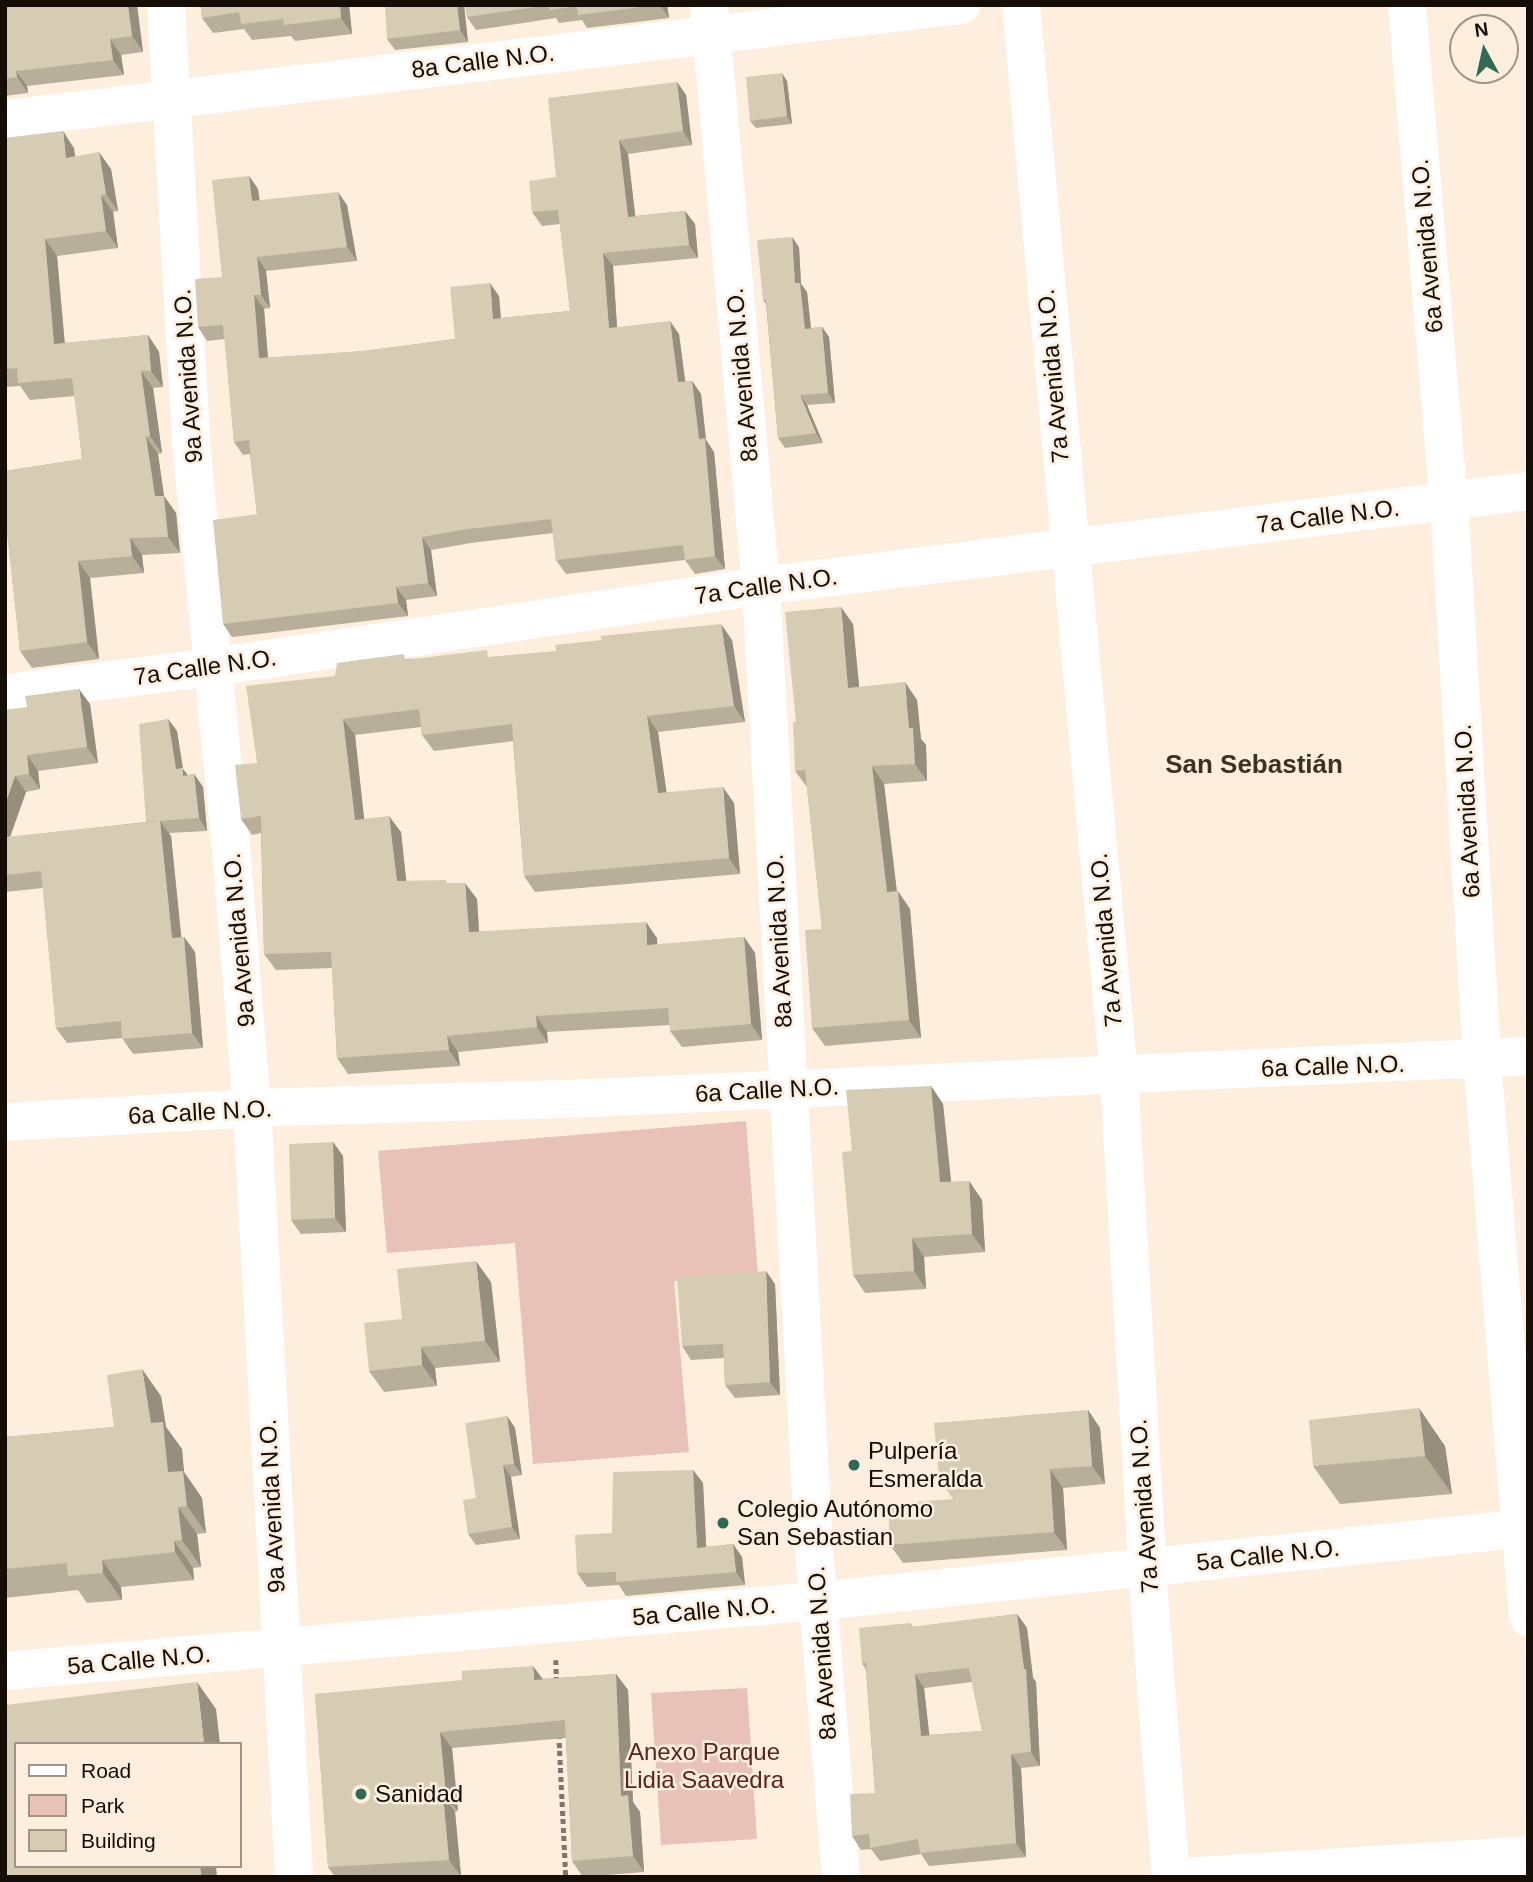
<!DOCTYPE html>
<meta charset="utf-8">
<style>
body{margin:0}
#map{position:relative;width:1533px;height:1882px;overflow:hidden;background:#feeede;font-family:Helvetica,sans-serif}
div>[style]{position:absolute}
.green>*{inset:0;background:#e8c1b9}
.path>*{height:4.5px;margin-top:-2.25px;transform-origin:0;background:repeating-linear-gradient(90deg,#80756a 0 5px,transparent 0 8.5px)}
.minor>*{height:38px;margin:-19px;padding:0 19px;transform-origin:19px;border-radius:19px;background:#fff}
.wall>*{inset:0;background:#b8af9b}
.shaded-wall>*{inset:0;background:#968f7e}
.building>*{inset:0;background:#d6ccb4}
.dots>*{width:19px;height:19px;translate:-50% -50%;box-sizing:border-box;border:4px solid #feeede;border-radius:50%}
span{translate:-50% -50%;white-space:nowrap;text-align:center;line-height:1.15;-webkit-text-stroke:5px #feeede;paint-order:stroke}
.street-label{font-size:24px;color:#140e07}
.poi-label{font-size:24px;color:#140e07}
.left{translate:0 -50%;text-align:left}
.park-label{font-size:24px;color:#5c231a}
.neighbourhood-label{font-size:26px;color:#3f301f;font-weight:700}
.frame{position:absolute;inset:0;border:7px solid #140e07;pointer-events:none}
.legend{position:absolute;left:14px;top:1742px;width:228px;height:126px;box-sizing:border-box;background:#feeede;border:2px solid #a09488;margin:0;padding:9px 12px;list-style:none;font-size:21px;color:#140e07}
.legend li{display:flex;align-items:center;gap:14px;height:35px}
.legend b{width:35px;border:2px solid #a09488}
.north{position:absolute;left:1449px;top:14px;width:70px;height:70px;box-sizing:border-box;background:#feeede;border:2px solid #a09488;border-radius:50%;rotate:352deg;font-size:19px;font-weight:700;line-height:28px;text-align:center;color:#140e07}
.north::after{content:'';display:block;margin:auto;width:24px;height:32px;background:#306a54;clip-path:polygon(50% 0,100% 100%,50% 72%,0 100%)}
</style>
<div id="map">
<div class="green">
<i style="clip-path:polygon(746px 1121px,758px 1274px,674px 1281px,689px 1452px,533px 1464px,515px 1243px,387px 1253px,378px 1151px)"></i>
<i style="clip-path:polygon(747px 1688px,757px 1839px,661px 1845px,651px 1693px)"></i>
</div>
<div class="path">
<i style="left:556px;top:1660px;width:23px;rotate:88deg"></i>
<i style="left:559px;top:1734px;width:143px;rotate:87.2deg"></i>
</div>
<div class="minor">
<i style="left:166px;top:5px;width:438px;rotate:86.7deg"></i>
<i style="left:191px;top:442px;width:407px;rotate:84.4deg"></i>
<i style="left:231px;top:847px;width:262px;rotate:85.4deg"></i>
<i style="left:252px;top:1108px;width:770px;rotate:86.87deg"></i>
<i style="left:709px;top:5px;width:583px;rotate:84.89deg"></i>
<i style="left:761px;top:586px;width:965px;rotate:86.85deg"></i>
<i style="left:814px;top:1550px;width:328px;rotate:85.3deg"></i>
<i style="left:1021px;top:5px;width:1074px;rotate:84.77deg"></i>
<i style="left:1119px;top:1075px;width:494px;rotate:86.7deg"></i>
<i style="left:1147px;top:1568px;width:310px;rotate:85.6deg"></i>
<i style="left:1407px;top:5px;width:498px;rotate:85.2deg"></i>
<i style="left:1449px;top:501px;width:560px;rotate:86.62deg"></i>
<i style="left:1482px;top:1060px;width:559px;rotate:85.28deg"></i>
<i style="left:5px;top:119px;width:963px;rotate:-6.8deg"></i>
<i style="left:5px;top:693px;width:210px;rotate:-7.1deg"></i>
<i style="left:213px;top:667px;width:554px;rotate:-8.41deg"></i>
<i style="left:761px;top:586px;width:773px;rotate:-7.06deg"></i>
<i style="left:5px;top:1122px;width:247px;rotate:-3.2deg"></i>
<i style="left:252px;top:1108px;width:341px;rotate:-1.7deg"></i>
<i style="left:593px;top:1098px;width:936px;rotate:-2.57deg"></i>
<i style="left:5px;top:1671px;width:816px;rotate:-4.92deg"></i>
<i style="left:818px;top:1601px;width:714px;rotate:-5.87deg"></i>
<i style="left:1183px;top:1877px;width:346px;rotate:-3.6deg"></i>
</div>
<div class="wall">
<i style="clip-path:polygon(5px 5px,137px 5px,143px 52px,121px 55px,124px 75px,27px 86px,28px 93px,5px 96px)"></i>
<i style="clip-path:polygon(201px 5px,349px 5px,352px 34px,295px 41px,291px 36px,252px 40px,244px 29px,213px 33px,202px 18px)"></i>
<i style="clip-path:polygon(465px 5px,667px 5px,669px 18px,587px 28px,582px 20px,559px 23px,556px 18px,476px 30px,467px 17px)"></i>
<i style="clip-path:polygon(464px 6px,468px 42px,395px 50px,387px 39px)"></i>
<i style="clip-path:polygon(787px 81px,792px 124px,756px 128px,750px 121px)"></i>
<i style="clip-path:polygon(677px 82px,686px 95px,692px 145px,628px 154px,635px 216px,685px 211px,695px 224px,698px 258px,613px 266px,617px 327px,679px 334px,685px 381px,692px 381px,701px 394px,706px 440px,714px 452px,725px 569px,695px 574px,685px 560px,566px 574px,556px 560px,553px 533px,471px 543px,431px 550px,437px 596px,406px 600px,408px 616px,232px 637px,223px 624px,257px 514px,250px 454px,243px 455px,234px 442px,225px 339px,207px 341px,198px 327px,222px 277px,249px 176px,258px 189px,260px 201px,347px 205px,357px 261px,266px 271px,270px 308px,264px 309px,268px 358px,364px 351px,455px 339px,499px 296px,501px 318px,570px 311px,560px 224px,542px 226px,532px 212px,556px 177px)"></i>
<i style="clip-path:polygon(5px 138px,74px 148px,75px 156px,111px 169px,118px 211px,113px 212px,118px 248px,57px 256px,65px 343px,148px 335px,159px 352px,163px 387px,153px 388px,162px 453px,158px 454px,164px 496px,176px 513px,180px 553px,142px 555px,144px 573px,90px 578px,99px 659px,32px 668px,20px 651px,7px 529px,5px 529px,5px 471px,82px 459px,75px 396px,30px 400px,20px 386px,5px 387px)"></i>
<i style="clip-path:polygon(799px 247px,801px 284px,807px 292px,811px 328px,822px 327px,829px 337px,835px 403px,807px 405px,823px 443px,785px 448px,778px 438px,766px 304px,763px 300px)"></i>
<i style="clip-path:polygon(853px 624px,859px 687px,917px 700px,921px 739px,926px 745px,927px 781px,884px 784px,897px 892px,910px 909px,921px 1038px,825px 1046px,812px 1028px,822px 929px,807px 787px,795px 771px,796px 722px)"></i>
<i style="clip-path:polygon(732px 640px,745px 722px,658px 732px,666px 792px,734px 803px,740px 874px,535px 892px,524px 876px,513px 741px,434px 751px,422px 735px,421px 727px,355px 735px,364px 819px,401px 832px,406px 881px,448px 883px,477px 899px,479px 931px,657px 938px,657px 945px,744px 937px,755px 953px,762px 1040px,682px 1047px,670px 1031px,670px 1025px,547px 1032px,548px 1043px,458px 1052px,460px 1066px,348px 1074px,337px 1058px,332px 968px,276px 970px,264px 954px,261px 833px,252px 835px,241px 819px,257px 763px,335px 676px,408px 659px,492px 657px)"></i>
<i style="clip-path:polygon(90px 704px,98px 763px,38px 771px,40px 789px,26px 792px,10px 837px,146px 822px,168px 719px,177px 731px,183px 769px,188px 775px,194px 774px,203px 787px,207px 831px,169px 833px,171px 836px,181px 937px,184px 937px,195px 952px,203px 1048px,133px 1054px,122px 1038px,67px 1043px,56px 1028px,43px 888px,5px 892px,5px 710px)"></i>
<i style="clip-path:polygon(931px 1086px,943px 1104px,951px 1182px,969px 1181px,982px 1200px,985px 1252px,924px 1257px,926px 1289px,865px 1293px,853px 1275px,852px 1151px)"></i>
<i style="clip-path:polygon(333px 1142px,343px 1156px,346px 1232px,301px 1234px,291px 1220px)"></i>
<i style="clip-path:polygon(491px 1282px,500px 1362px,435px 1368px,437px 1386px,384px 1392px,369px 1371px,402px 1319px)"></i>
<i style="clip-path:polygon(775px 1284px,780px 1395px,735px 1398px,725px 1385px,724px 1358px,691px 1360px,682px 1346px)"></i>
<i style="clip-path:polygon(161px 1396px,166px 1427px,182px 1449px,184px 1472px,202px 1498px,206px 1533px,197px 1534px,201px 1567px,193px 1568px,194px 1580px,121px 1587px,122px 1600px,87px 1603px,78px 1590px,5px 1598px,5px 1437px,114px 1427px)"></i>
<i style="clip-path:polygon(1088px 1410px,1100px 1428px,1105px 1484px,1063px 1488px,1067px 1550px,903px 1563px,890px 1545px,953px 1499px)"></i>
<i style="clip-path:polygon(507px 1416px,515px 1428px,522px 1475px,511px 1477px,520px 1539px,476px 1545px,468px 1534px)"></i>
<i style="clip-path:polygon(1445px 1446px,1452px 1494px,1340px 1504px,1313px 1466px)"></i>
<i style="clip-path:polygon(693px 1470px,703px 1483px,706px 1547px,733px 1544px,742px 1557px,745px 1585px,626px 1596px,619px 1585px,587px 1587px,577px 1573px,612px 1533px)"></i>
<i style="clip-path:polygon(evenodd,1017px 1614px,1027px 1628px,1033px 1678px,1036px 1682px,1040px 1766px,1021px 1768px,1026px 1857px,929px 1866px,921px 1854px,880px 1861px,871px 1849px,861px 1850px,852px 1836px,875px 1793px,866px 1670px,862px 1663px,910px 1623px,913px 1627px,1017px 1614px,972px 1682px,982px 1731px,929px 1735px,924px 1688px,972px 1682px)"></i>
<i style="clip-path:polygon(616px 1674px,628px 1690px,633px 1802px,640px 1812px,644px 1872px,583px 1877px,572px 1861px,566px 1738px,452px 1748px,458px 1811px,455px 1812px,461px 1876px,335px 1877px,328px 1867px,315px 1694px)"></i>
</div>
<div class="shaded-wall">
<i style="clip-path:polygon(128px 5px,137px 5px,143px 52px,132px 36px)"></i>
<i style="clip-path:polygon(340px 5px,349px 5px,352px 34px,341px 18px)"></i>
<i style="clip-path:polygon(457px 5px,464px 6px,468px 42px,460px 30px)"></i>
<i style="clip-path:polygon(660px 5px,667px 5px,669px 18px)"></i>
<i style="clip-path:polygon(110px 39px,121px 55px,124px 75px,113px 60px)"></i>
<i style="clip-path:polygon(16px 71px,27px 86px,28px 93px,17px 77px)"></i>
<i style="clip-path:polygon(782px 73px,787px 81px,792px 124px,787px 116px)"></i>
<i style="clip-path:polygon(677px 82px,686px 95px,692px 145px,683px 131px)"></i>
<i style="clip-path:polygon(63px 131px,74px 148px,78px 175px,66px 158px)"></i>
<i style="clip-path:polygon(619px 140px,628px 154px,637px 230px,628px 217px)"></i>
<i style="clip-path:polygon(99px 152px,111px 169px,118px 211px,106px 194px)"></i>
<i style="clip-path:polygon(249px 176px,258px 189px,261px 215px,252px 201px)"></i>
<i style="clip-path:polygon(338px 192px,347px 205px,357px 261px,347px 247px)"></i>
<i style="clip-path:polygon(101px 195px,113px 212px,118px 248px,106px 231px)"></i>
<i style="clip-path:polygon(685px 211px,695px 224px,698px 258px,689px 245px)"></i>
<i style="clip-path:polygon(792px 237px,799px 247px,801px 284px,807px 292px,812px 339px,805px 329px,795px 283px)"></i>
<i style="clip-path:polygon(45px 239px,57px 256px,66px 361px,54px 344px)"></i>
<i style="clip-path:polygon(603px 253px,613px 266px,618px 341px,609px 328px)"></i>
<i style="clip-path:polygon(257px 257px,266px 271px,270px 308px,261px 295px)"></i>
<i style="clip-path:polygon(490px 283px,499px 296px,502px 333px,493px 319px)"></i>
<i style="clip-path:polygon(254px 295px,264px 309px,269px 372px,259px 358px)"></i>
<i style="clip-path:polygon(670px 321px,679px 334px,687px 395px,678px 382px)"></i>
<i style="clip-path:polygon(822px 327px,829px 337px,835px 403px,828px 393px)"></i>
<i style="clip-path:polygon(148px 335px,159px 352px,163px 387px,151px 371px)"></i>
<i style="clip-path:polygon(141px 371px,153px 388px,162px 453px,150px 436px)"></i>
<i style="clip-path:polygon(692px 381px,701px 394px,706px 440px,714px 452px,725px 569px,715px 556px,699px 439px)"></i>
<i style="clip-path:polygon(800px 395px,807px 405px,823px 443px,816px 433px)"></i>
<i style="clip-path:polygon(146px 437px,158px 454px,164px 496px,176px 513px,180px 553px,168px 537px,155px 496px)"></i>
<i style="clip-path:polygon(422px 537px,431px 550px,437px 596px,428px 583px)"></i>
<i style="clip-path:polygon(130px 538px,142px 555px,144px 573px,132px 556px)"></i>
<i style="clip-path:polygon(78px 561px,90px 578px,99px 659px,87px 642px)"></i>
<i style="clip-path:polygon(396px 587px,406px 600px,408px 616px,398px 603px)"></i>
<i style="clip-path:polygon(841px 607px,853px 624px,861px 705px,848px 688px)"></i>
<i style="clip-path:polygon(721px 624px,732px 640px,745px 722px,734px 706px)"></i>
<i style="clip-path:polygon(905px 682px,917px 700px,921px 739px,926px 745px,927px 781px,915px 764px,909px 728px)"></i>
<i style="clip-path:polygon(79px 689px,90px 704px,98px 763px,87px 747px)"></i>
<i style="clip-path:polygon(647px 716px,658px 732px,669px 809px,658px 793px)"></i>
<i style="clip-path:polygon(168px 719px,177px 731px,183px 769px,192px 781px,192px 788px,176px 769px)"></i>
<i style="clip-path:polygon(343px 719px,355px 735px,366px 836px,355px 820px)"></i>
<i style="clip-path:polygon(27px 755px,38px 771px,40px 789px,29px 774px)"></i>
<i style="clip-path:polygon(872px 766px,884px 784px,899px 910px,887px 892px)"></i>
<i style="clip-path:polygon(194px 774px,203px 787px,207px 831px,199px 818px)"></i>
<i style="clip-path:polygon(15px 776px,26px 792px,5px 851px,5px 805px)"></i>
<i style="clip-path:polygon(723px 787px,734px 803px,740px 874px,729px 858px)"></i>
<i style="clip-path:polygon(389px 816px,401px 832px,408px 897px,397px 881px)"></i>
<i style="clip-path:polygon(160px 821px,171px 836px,183px 953px,172px 938px)"></i>
<i style="clip-path:polygon(465px 883px,477px 899px,480px 948px,469px 932px)"></i>
<i style="clip-path:polygon(898px 891px,910px 909px,921px 1038px,909px 1020px)"></i>
<i style="clip-path:polygon(646px 922px,657px 938px,658px 961px,647px 945px)"></i>
<i style="clip-path:polygon(184px 937px,195px 952px,203px 1048px,192px 1033px)"></i>
<i style="clip-path:polygon(744px 937px,755px 953px,762px 1040px,751px 1024px)"></i>
<i style="clip-path:polygon(536px 1016px,547px 1032px,548px 1043px,537px 1027px)"></i>
<i style="clip-path:polygon(447px 1036px,458px 1052px,460px 1066px,449px 1050px)"></i>
<i style="clip-path:polygon(931px 1086px,943px 1104px,953px 1200px,940px 1182px)"></i>
<i style="clip-path:polygon(333px 1142px,343px 1156px,346px 1232px,335px 1218px)"></i>
<i style="clip-path:polygon(969px 1181px,982px 1200px,985px 1252px,972px 1234px)"></i>
<i style="clip-path:polygon(912px 1238px,924px 1257px,926px 1289px,914px 1271px)"></i>
<i style="clip-path:polygon(476px 1261px,491px 1282px,500px 1362px,485px 1341px)"></i>
<i style="clip-path:polygon(766px 1271px,775px 1284px,780px 1395px,770px 1382px)"></i>
<i style="clip-path:polygon(421px 1347px,435px 1368px,437px 1386px,422px 1365px)"></i>
<i style="clip-path:polygon(142px 1369px,161px 1396px,166px 1427px,182px 1449px,184px 1472px,202px 1498px,206px 1533px,187px 1506px,168px 1472px,151px 1423px)"></i>
<i style="clip-path:polygon(1419px 1408px,1445px 1446px,1452px 1494px,1425px 1456px)"></i>
<i style="clip-path:polygon(1088px 1410px,1100px 1428px,1105px 1484px,1092px 1466px)"></i>
<i style="clip-path:polygon(507px 1416px,515px 1428px,522px 1475px,514px 1464px)"></i>
<i style="clip-path:polygon(503px 1465px,511px 1477px,520px 1539px,512px 1527px)"></i>
<i style="clip-path:polygon(1050px 1469px,1063px 1488px,1067px 1550px,1054px 1532px)"></i>
<i style="clip-path:polygon(693px 1470px,703px 1483px,707px 1561px,697px 1548px)"></i>
<i style="clip-path:polygon(178px 1507px,197px 1534px,201px 1567px,182px 1540px)"></i>
<i style="clip-path:polygon(174px 1541px,193px 1568px,194px 1580px,175px 1552px)"></i>
<i style="clip-path:polygon(733px 1544px,742px 1557px,745px 1585px,736px 1572px)"></i>
<i style="clip-path:polygon(102px 1560px,121px 1587px,122px 1600px,103px 1573px)"></i>
<i style="clip-path:polygon(1017px 1614px,1027px 1628px,1033px 1678px,1036px 1682px,1040px 1766px,1031px 1752px,1024px 1669px)"></i>
<i style="clip-path:polygon(533px 1666px,545px 1682px,534px 1680px)"></i>
<i style="clip-path:polygon(616px 1674px,628px 1690px,633px 1802px,640px 1812px,644px 1872px,633px 1856px,621px 1796px)"></i>
<i style="clip-path:polygon(915px 1674px,924px 1688px,931px 1749px,921px 1736px)"></i>
<i style="clip-path:polygon(197px 1682px,216px 1709px,220px 1744px,204px 1744px)"></i>
<i style="clip-path:polygon(440px 1732px,452px 1748px,458px 1811px,446px 1795px)"></i>
<i style="clip-path:polygon(1011px 1754px,1021px 1768px,1026px 1857px,1016px 1843px)"></i>
<i style="clip-path:polygon(443px 1795px,455px 1812px,461px 1876px,449px 1860px)"></i>
<i style="clip-path:polygon(200px 1866px,216px 1866px,217px 1877px,201px 1877px)"></i>
</div>
<div class="building">
<i style="clip-path:polygon(5px 5px,128px 5px,132px 36px,110px 39px,113px 60px,16px 71px,17px 77px,5px 79px)"></i>
<i style="clip-path:polygon(201px 5px,340px 5px,341px 18px,284px 25px,283px 19px,241px 24px,239px 12px,202px 18px)"></i>
<i style="clip-path:polygon(385px 5px,457px 5px,460px 30px,387px 39px)"></i>
<i style="clip-path:polygon(465px 5px,549px 5px,467px 17px)"></i>
<i style="clip-path:polygon(549px 5px,657px 5px,578px 15px,577px 6px,550px 10px)"></i>
<i style="clip-path:polygon(782px 73px,787px 116px,750px 121px,746px 77px)"></i>
<i style="clip-path:polygon(677px 82px,683px 131px,619px 140px,628px 217px,685px 211px,689px 245px,603px 253px,609px 328px,670px 321px,678px 382px,692px 381px,699px 439px,705px 438px,715px 556px,685px 560px,683px 545px,556px 560px,551px 519px,461px 530px,422px 537px,428px 583px,396px 587px,398px 603px,223px 624px,213px 520px,257px 514px,249px 440px,234px 442px,223px 325px,198px 327px,195px 279px,222px 277px,212px 180px,249px 176px,252px 201px,338px 192px,347px 247px,257px 257px,261px 295px,254px 295px,259px 358px,364px 351px,455px 339px,450px 287px,490px 283px,493px 319px,570px 311px,558px 210px,532px 212px,529px 181px,556px 177px,548px 98px)"></i>
<i style="clip-path:polygon(63px 131px,66px 158px,99px 152px,106px 194px,101px 195px,106px 231px,45px 239px,54px 344px,148px 335px,151px 371px,141px 371px,150px 436px,146px 437px,155px 496px,164px 496px,168px 537px,130px 538px,132px 556px,78px 561px,87px 642px,20px 651px,5px 515px,5px 471px,82px 459px,72px 378px,18px 383px,17px 368px,5px 369px,5px 138px)"></i>
<i style="clip-path:polygon(792px 237px,795px 283px,800px 283px,805px 329px,822px 327px,828px 393px,800px 395px,816px 433px,778px 438px,766px 300px,763px 300px,757px 240px)"></i>
<i style="clip-path:polygon(841px 607px,848px 688px,905px 682px,909px 728px,913px 728px,915px 764px,872px 766px,887px 892px,898px 891px,909px 1020px,812px 1028px,805px 930px,822px 929px,805px 770px,795px 771px,793px 722px,796px 722px,785px 612px)"></i>
<i style="clip-path:polygon(721px 624px,734px 706px,647px 716px,658px 793px,723px 787px,729px 858px,524px 876px,512px 724px,422px 735px,419px 709px,343px 719px,355px 820px,389px 816px,397px 881px,446px 880px,446px 883px,465px 883px,469px 932px,646px 922px,647px 945px,744px 937px,751px 1024px,670px 1031px,668px 1008px,536px 1016px,537px 1027px,447px 1036px,449px 1050px,337px 1058px,331px 952px,264px 954px,261px 816px,241px 819px,235px 765px,257px 763px,246px 686px,335px 676px,337px 663px,404px 654px,405px 660px,487px 650px,488px 657px,556px 651px,555px 645px,602px 640px,600px 636px)"></i>
<i style="clip-path:polygon(79px 689px,87px 747px,27px 755px,29px 774px,15px 776px,5px 805px,5px 710px,27px 707px,25px 696px)"></i>
<i style="clip-path:polygon(168px 719px,176px 769px,183px 768px,183px 776px,194px 774px,199px 818px,146px 822px,139px 724px)"></i>
<i style="clip-path:polygon(160px 821px,172px 938px,184px 937px,192px 1033px,122px 1039px,121px 1021px,56px 1028px,41px 871px,5px 875px,5px 837px)"></i>
<i style="clip-path:polygon(931px 1086px,940px 1182px,969px 1181px,972px 1234px,912px 1238px,914px 1271px,853px 1275px,842px 1152px,852px 1151px,846px 1090px)"></i>
<i style="clip-path:polygon(333px 1142px,335px 1218px,291px 1220px,289px 1144px)"></i>
<i style="clip-path:polygon(476px 1261px,485px 1341px,421px 1347px,422px 1365px,369px 1371px,364px 1323px,402px 1319px,397px 1269px)"></i>
<i style="clip-path:polygon(766px 1271px,770px 1382px,725px 1385px,723px 1344px,682px 1346px,677px 1277px)"></i>
<i style="clip-path:polygon(142px 1369px,151px 1423px,163px 1422px,168px 1472px,183px 1471px,187px 1506px,178px 1507px,182px 1540px,174px 1541px,175px 1552px,102px 1560px,103px 1573px,68px 1576px,67px 1563px,5px 1569px,5px 1437px,114px 1427px,107px 1375px)"></i>
<i style="clip-path:polygon(1419px 1408px,1425px 1456px,1313px 1466px,1309px 1420px)"></i>
<i style="clip-path:polygon(1088px 1410px,1092px 1466px,1050px 1469px,1054px 1532px,890px 1545px,888px 1504px,953px 1499px,939px 1479px,934px 1423px)"></i>
<i style="clip-path:polygon(507px 1416px,514px 1464px,503px 1465px,512px 1527px,468px 1534px,463px 1500px,476px 1498px,465px 1423px)"></i>
<i style="clip-path:polygon(693px 1470px,697px 1548px,733px 1544px,736px 1572px,616px 1582px,616px 1572px,577px 1573px,575px 1535px,612px 1533px,613px 1472px)"></i>
<i style="clip-path:polygon(evenodd,1017px 1614px,1024px 1669px,1026px 1669px,1031px 1752px,1011px 1754px,1016px 1843px,920px 1853px,918px 1839px,870px 1848px,869px 1834px,852px 1836px,850px 1794px,875px 1793px,866px 1663px,862px 1663px,859px 1628px,910px 1623px,911px 1627px,1017px 1614px,969px 1668px,982px 1731px,921px 1736px,915px 1674px,969px 1668px)"></i>
<i style="clip-path:polygon(533px 1666px,534px 1680px,616px 1674px,621px 1796px,628px 1795px,633px 1856px,572px 1861px,565px 1720px,440px 1732px,446px 1795px,443px 1795px,449px 1860px,328px 1867px,315px 1694px,462px 1680px,462px 1671px)"></i>
<i style="clip-path:polygon(197px 1682px,204px 1744px,16px 1744px,16px 1866px,200px 1866px,201px 1877px,5px 1877px,5px 1705px)"></i>
</div>
<div class="dots">
<i style="left:854px;top:1465px;background:#306a54"></i>
<i style="left:723px;top:1523px;background:#306a54"></i>
<i style="left:361px;top:1794px;background:#306a54"></i>
</div>
<div class="street-label">
<span style="left:483px;top:61px;rotate:-7deg">8a Calle N.O.</span>
<span style="left:1427px;top:246px;rotate:-95deg">6a Avenida N.O.</span>
<span style="left:742px;top:375px;rotate:-95deg">8a Avenida N.O.</span>
<span style="left:188px;top:376px;rotate:-94deg">9a Avenida N.O.</span>
<span style="left:1053px;top:376px;rotate:-95deg">7a Avenida N.O.</span>
<span style="left:1328px;top:516px;rotate:-7deg">7a Calle N.O.</span>
<span style="left:766px;top:586px;rotate:-8deg">7a Calle N.O.</span>
<span style="left:205px;top:667px;rotate:-8deg">7a Calle N.O.</span>
<span style="left:1467px;top:811px;rotate:-93deg">6a Avenida N.O.</span>
<span style="left:239px;top:940px;rotate:-95deg">9a Avenida N.O.</span>
<span style="left:1106px;top:940px;rotate:-95deg">7a Avenida N.O.</span>
<span style="left:779px;top:941px;rotate:-93deg">8a Avenida N.O.</span>
<span style="left:1333px;top:1066px;rotate:-2deg">6a Calle N.O.</span>
<span style="left:767px;top:1090px;rotate:-3deg">6a Calle N.O.</span>
<span style="left:200px;top:1112px;rotate:-3deg">6a Calle N.O.</span>
<span style="left:272px;top:1506px;rotate:-93deg">9a Avenida N.O.</span>
<span style="left:1144px;top:1506px;rotate:-94deg">7a Avenida N.O.</span>
<span style="left:1268px;top:1555px;rotate:-6deg">5a Calle N.O.</span>
<span style="left:704px;top:1611px;rotate:-5deg">5a Calle N.O.</span>
<span style="left:822px;top:1653px;rotate:-94deg">8a Avenida N.O.</span>
<span style="left:139px;top:1660px;rotate:-5deg">5a Calle N.O.</span>
</div>
<div class="poi-label">
<span class="left" style="left:868px;top:1465px">Pulpería<br>Esmeralda</span>
<span class="left" style="left:737px;top:1523px">Colegio Autónomo<br>San Sebastian</span>
<span class="left" style="left:375px;top:1794px">Sanidad</span>
</div>
<div class="park-label">
<span style="left:704px;top:1766px">Anexo Parque<br>Lidia Saavedra</span>
</div>
<div class="neighbourhood-label">
<span style="left:1254px;top:765px">San Sebastián</span>
</div>
<div class="frame"></div>
<ul class="legend">
<li><b style="height:9px;background:#fff"></b>Road</li>
<li><b style="height:19px;background:#e8c1b9"></b>Park</li>
<li><b style="height:19px;background:#d6ccb4"></b>Building</li>
</ul>
<div class="north">N</div>
</div>
